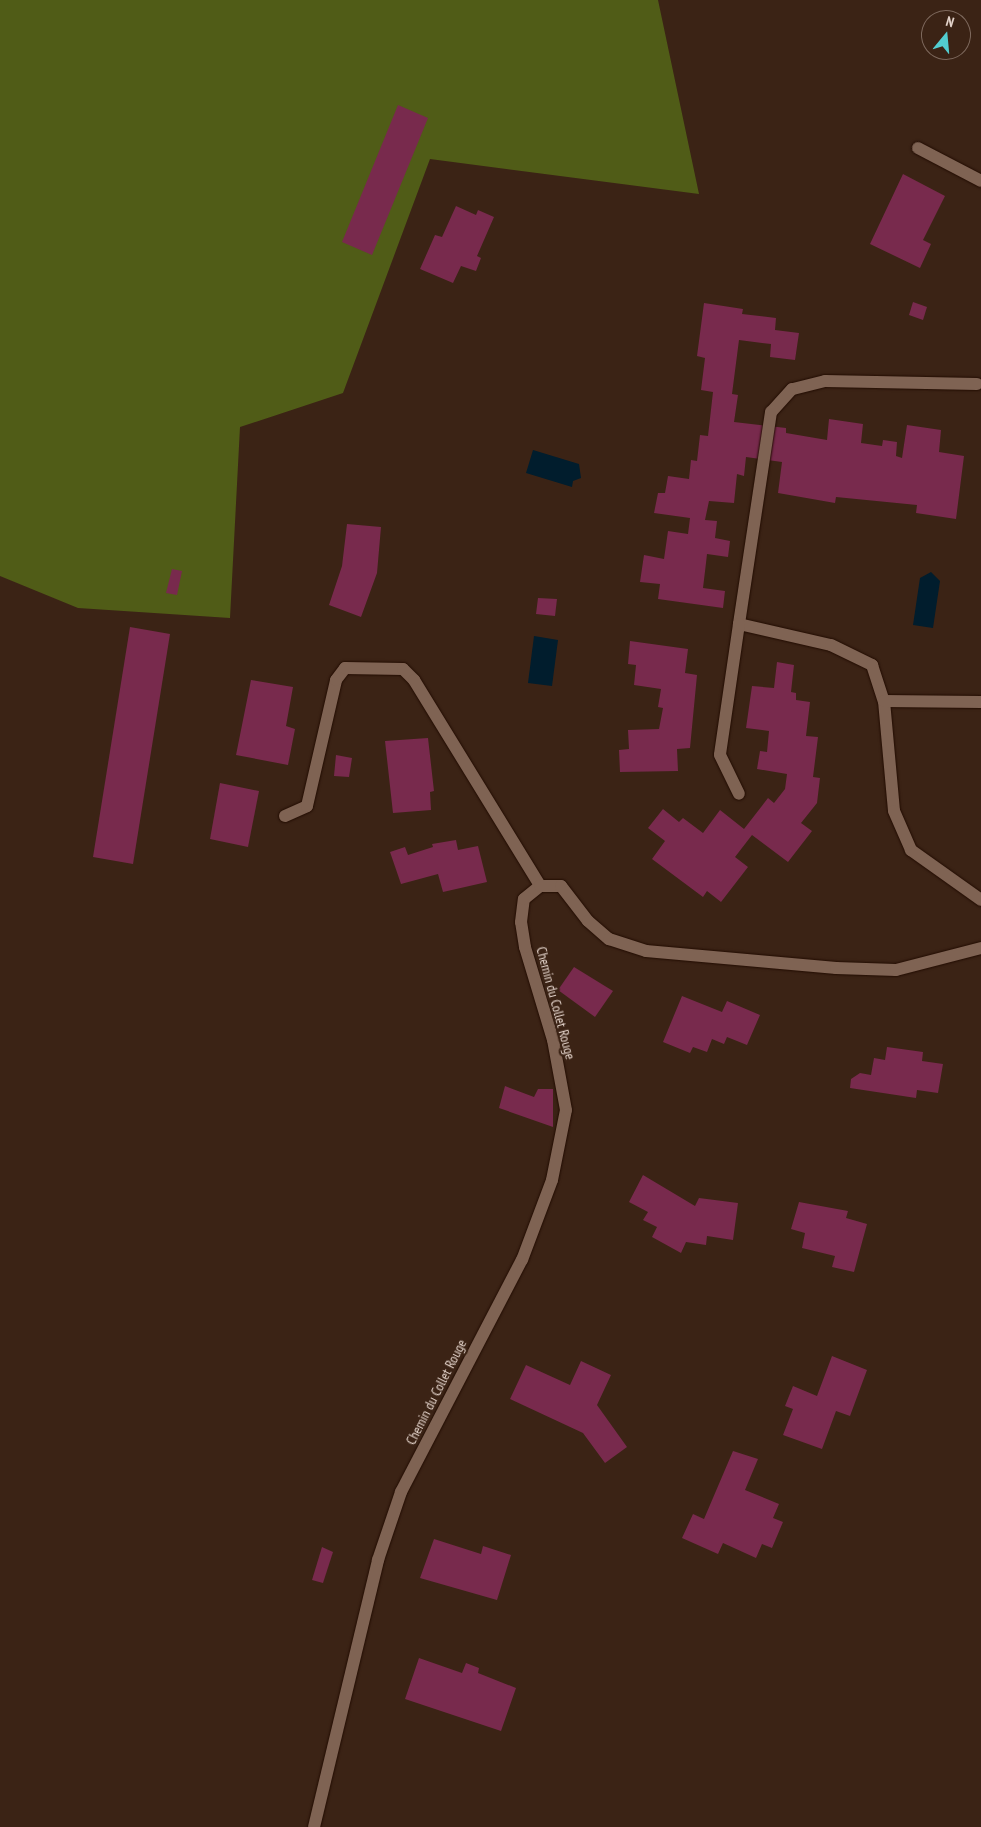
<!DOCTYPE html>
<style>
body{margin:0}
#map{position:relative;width:981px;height:1827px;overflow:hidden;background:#3b2315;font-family:"PT Sans Narrow",sans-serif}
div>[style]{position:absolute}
.forest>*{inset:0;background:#505c17}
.water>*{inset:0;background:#011d2d}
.building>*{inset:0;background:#782a4d}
.roads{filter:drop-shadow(0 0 1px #220c01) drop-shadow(0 0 1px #220c01)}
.minor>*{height:12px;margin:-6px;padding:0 6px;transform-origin:6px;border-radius:6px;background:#7f6353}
span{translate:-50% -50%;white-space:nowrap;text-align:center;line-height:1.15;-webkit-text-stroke:4.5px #3b2315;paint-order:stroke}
.street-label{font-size:14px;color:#e3d3ca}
.north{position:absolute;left:921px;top:10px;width:50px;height:50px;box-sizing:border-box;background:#3b2315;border:1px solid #7e695d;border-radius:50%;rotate:17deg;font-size:14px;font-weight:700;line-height:20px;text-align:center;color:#e3d3ca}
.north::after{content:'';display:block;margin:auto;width:18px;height:22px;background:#52cdd0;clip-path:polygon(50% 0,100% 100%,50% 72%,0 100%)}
</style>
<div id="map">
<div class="forest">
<i style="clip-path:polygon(0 0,658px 0,699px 194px,430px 159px,343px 393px,240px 427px,230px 618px,78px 608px,0 576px)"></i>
</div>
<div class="water">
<i style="clip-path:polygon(533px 450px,579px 464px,581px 478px,573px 481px,572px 487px,526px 473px)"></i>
<i style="clip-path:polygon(931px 572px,940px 581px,933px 628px,913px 625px,920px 578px)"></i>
<i style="clip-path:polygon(534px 636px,558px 640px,552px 686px,528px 683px)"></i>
</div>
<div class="building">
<i style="clip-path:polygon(398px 105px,428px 118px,372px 255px,342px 242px)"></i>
<i style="clip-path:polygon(903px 174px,945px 196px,923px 240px,931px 244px,920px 268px,870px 244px)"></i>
<i style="clip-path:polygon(456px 206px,476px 215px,478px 210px,494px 217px,477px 256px,481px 258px,476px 271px,461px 266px,453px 283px,420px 269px,435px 235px,442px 237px)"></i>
<i style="clip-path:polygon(913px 302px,927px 307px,923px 320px,909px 315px)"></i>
<i style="clip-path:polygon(704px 303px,743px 309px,742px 314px,776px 318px,775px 330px,799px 333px,795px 360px,770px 357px,771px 344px,739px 340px,732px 394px,738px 395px,734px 422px,786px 428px,786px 433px,827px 440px,829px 419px,863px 424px,861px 443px,882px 446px,883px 440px,897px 442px,896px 456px,902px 458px,907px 425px,941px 430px,939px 452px,964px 456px,956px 519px,916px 513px,917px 505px,836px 497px,835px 503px,778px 493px,782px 462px,746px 457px,744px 476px,737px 474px,734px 503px,709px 501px,705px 520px,717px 521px,715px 538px,730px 541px,728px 557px,707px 554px,706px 563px,703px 588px,725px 591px,723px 608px,658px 599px,660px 584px,640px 582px,644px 555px,664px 559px,668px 531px,688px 534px,690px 518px,654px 513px,658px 493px,665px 493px,668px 476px,689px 479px,691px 460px,697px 461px,700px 435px,708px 436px,713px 392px,701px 390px,705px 358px,697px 356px)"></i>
<i style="clip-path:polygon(347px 524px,381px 527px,377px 573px,361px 617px,329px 605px,342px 566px)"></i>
<i style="clip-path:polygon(172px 569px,182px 571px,177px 595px,166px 593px)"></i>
<i style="clip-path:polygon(538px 598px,557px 599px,555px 616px,536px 614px)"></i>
<i style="clip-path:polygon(130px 627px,170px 634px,133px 864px,93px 857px)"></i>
<i style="clip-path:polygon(630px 641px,688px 649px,685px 673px,697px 675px,690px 748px,677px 749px,678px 771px,620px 772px,619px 750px,629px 749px,628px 730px,659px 729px,663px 708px,658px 707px,661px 689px,634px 685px,636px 665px,628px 664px)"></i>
<i style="clip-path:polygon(777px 662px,794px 665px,791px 692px,796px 693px,796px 700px,810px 702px,806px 736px,818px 737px,813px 777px,820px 778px,817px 803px,801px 823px,812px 831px,788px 862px,752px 835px,735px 857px,748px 867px,721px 902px,707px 891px,703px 897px,652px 859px,665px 841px,648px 828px,663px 809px,679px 822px,683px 818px,703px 833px,720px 810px,744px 829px,768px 798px,774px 803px,785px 789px,787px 774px,757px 769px,760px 751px,767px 752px,769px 731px,746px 728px,752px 686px,774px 688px)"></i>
<i style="clip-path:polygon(251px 680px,293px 687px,286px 726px,295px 729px,288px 765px,236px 755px)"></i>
<i style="clip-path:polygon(428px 738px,434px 791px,430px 792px,431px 810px,393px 813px,385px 741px)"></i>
<i style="clip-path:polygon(336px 755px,352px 758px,349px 777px,334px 776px)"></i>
<i style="clip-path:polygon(220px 783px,259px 791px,248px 847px,210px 839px)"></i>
<i style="clip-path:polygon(456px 840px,458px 850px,478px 846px,487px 882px,443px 892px,438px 874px,401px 884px,390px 852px,405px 847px,408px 855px,433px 847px,432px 844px)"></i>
<i style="clip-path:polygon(574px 967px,613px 991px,595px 1017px,558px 990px)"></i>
<i style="clip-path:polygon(682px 996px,722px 1012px,727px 1001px,760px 1015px,747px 1045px,727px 1037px,724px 1044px,712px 1039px,707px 1052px,693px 1047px,690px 1053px,663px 1042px)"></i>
<i style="clip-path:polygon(887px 1047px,923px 1052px,922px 1061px,943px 1064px,938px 1093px,917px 1090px,916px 1098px,850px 1088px,851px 1079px,860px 1073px,871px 1075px,874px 1058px,885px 1060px)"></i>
<i style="clip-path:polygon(505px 1086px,534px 1097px,538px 1089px,553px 1089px,553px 1127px,499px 1108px)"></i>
<i style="clip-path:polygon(643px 1175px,695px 1206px,699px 1198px,738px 1203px,733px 1240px,707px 1236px,706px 1245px,686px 1242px,681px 1253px,652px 1237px,657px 1227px,643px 1220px,648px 1212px,629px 1202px)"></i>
<i style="clip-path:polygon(799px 1202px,848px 1211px,846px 1218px,867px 1224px,854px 1272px,832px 1267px,835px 1256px,802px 1248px,805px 1233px,791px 1229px)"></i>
<i style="clip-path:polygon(832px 1356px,867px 1370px,850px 1416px,836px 1411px,822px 1449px,783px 1435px,793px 1409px,785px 1406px,793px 1386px,817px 1396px)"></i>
<i style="clip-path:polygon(581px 1361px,611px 1375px,597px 1405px,627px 1447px,605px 1463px,583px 1433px,510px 1399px,526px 1365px,570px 1385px)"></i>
<i style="clip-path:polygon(733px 1451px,758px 1459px,745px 1490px,779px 1504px,773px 1518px,783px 1522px,772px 1548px,762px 1544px,756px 1558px,723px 1543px,718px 1554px,682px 1538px,693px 1514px,704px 1519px)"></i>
<i style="clip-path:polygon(434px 1539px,481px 1554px,483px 1546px,511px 1555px,497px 1600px,420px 1578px)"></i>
<i style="clip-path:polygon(322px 1547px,333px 1552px,323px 1583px,312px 1580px)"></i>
<i style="clip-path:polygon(419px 1658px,462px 1673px,466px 1663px,479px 1668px,478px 1673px,516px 1688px,501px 1731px,405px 1699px)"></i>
</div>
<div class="roads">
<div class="minor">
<i style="left:918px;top:148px;width:71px;rotate:27.6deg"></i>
<i style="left:977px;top:384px;width:152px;rotate:-178.9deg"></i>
<i style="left:825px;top:381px;width:34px;rotate:166deg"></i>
<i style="left:792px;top:389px;width:31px;rotate:132deg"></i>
<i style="left:771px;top:412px;width:214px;rotate:98.6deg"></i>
<i style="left:739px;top:624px;width:94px;rotate:12.9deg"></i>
<i style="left:831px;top:645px;width:46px;rotate:26deg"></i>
<i style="left:872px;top:665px;width:38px;rotate:72deg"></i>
<i style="left:884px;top:701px;width:110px;rotate:84.8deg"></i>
<i style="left:894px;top:811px;width:43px;rotate:66.4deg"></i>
<i style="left:911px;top:850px;width:86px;rotate:35.5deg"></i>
<i style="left:739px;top:624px;width:132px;rotate:98.3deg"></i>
<i style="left:720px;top:755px;width:43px;rotate:64deg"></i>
<i style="left:884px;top:701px;width:97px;rotate:0.6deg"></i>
<i style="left:285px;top:816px;width:24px;rotate:-24deg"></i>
<i style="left:307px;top:806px;width:129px;rotate:-77deg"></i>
<i style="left:336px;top:680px;width:15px;rotate:-53deg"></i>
<i style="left:345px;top:668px;width:58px;rotate:1deg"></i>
<i style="left:403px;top:669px;width:16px;rotate:45deg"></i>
<i style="left:414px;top:680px;width:241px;rotate:58.5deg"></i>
<i style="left:314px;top:1827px;width:275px;rotate:-76.5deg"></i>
<i style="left:378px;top:1560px;width:72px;rotate:-71.3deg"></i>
<i style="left:401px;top:1492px;width:262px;rotate:-62.5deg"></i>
<i style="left:522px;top:1260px;width:85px;rotate:-69.4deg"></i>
<i style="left:552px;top:1180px;width:71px;rotate:-78.7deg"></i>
<i style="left:566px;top:1110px;width:71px;rotate:-100.5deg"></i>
<i style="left:553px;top:1040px;width:97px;rotate:-106.8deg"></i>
<i style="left:525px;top:947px;width:25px;rotate:-99deg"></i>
<i style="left:521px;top:922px;width:23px;rotate:-83deg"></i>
<i style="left:524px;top:899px;width:21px;rotate:-39deg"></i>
<i style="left:540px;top:886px;width:21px"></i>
<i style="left:561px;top:886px;width:44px;rotate:52.4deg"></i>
<i style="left:588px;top:921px;width:28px;rotate:41deg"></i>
<i style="left:609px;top:939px;width:39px;rotate:18deg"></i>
<i style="left:646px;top:951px;width:191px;rotate:5.1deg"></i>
<i style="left:836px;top:968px;width:60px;rotate:1.9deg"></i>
<i style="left:896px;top:970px;width:88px;rotate:-14.5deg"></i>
</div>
</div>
<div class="street-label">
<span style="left:556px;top:1003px;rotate:75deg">Chemin du Collet Rouge</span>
<span style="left:436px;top:1392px;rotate:-63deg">Chemin du Collet Rouge</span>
</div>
<div class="north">N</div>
</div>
